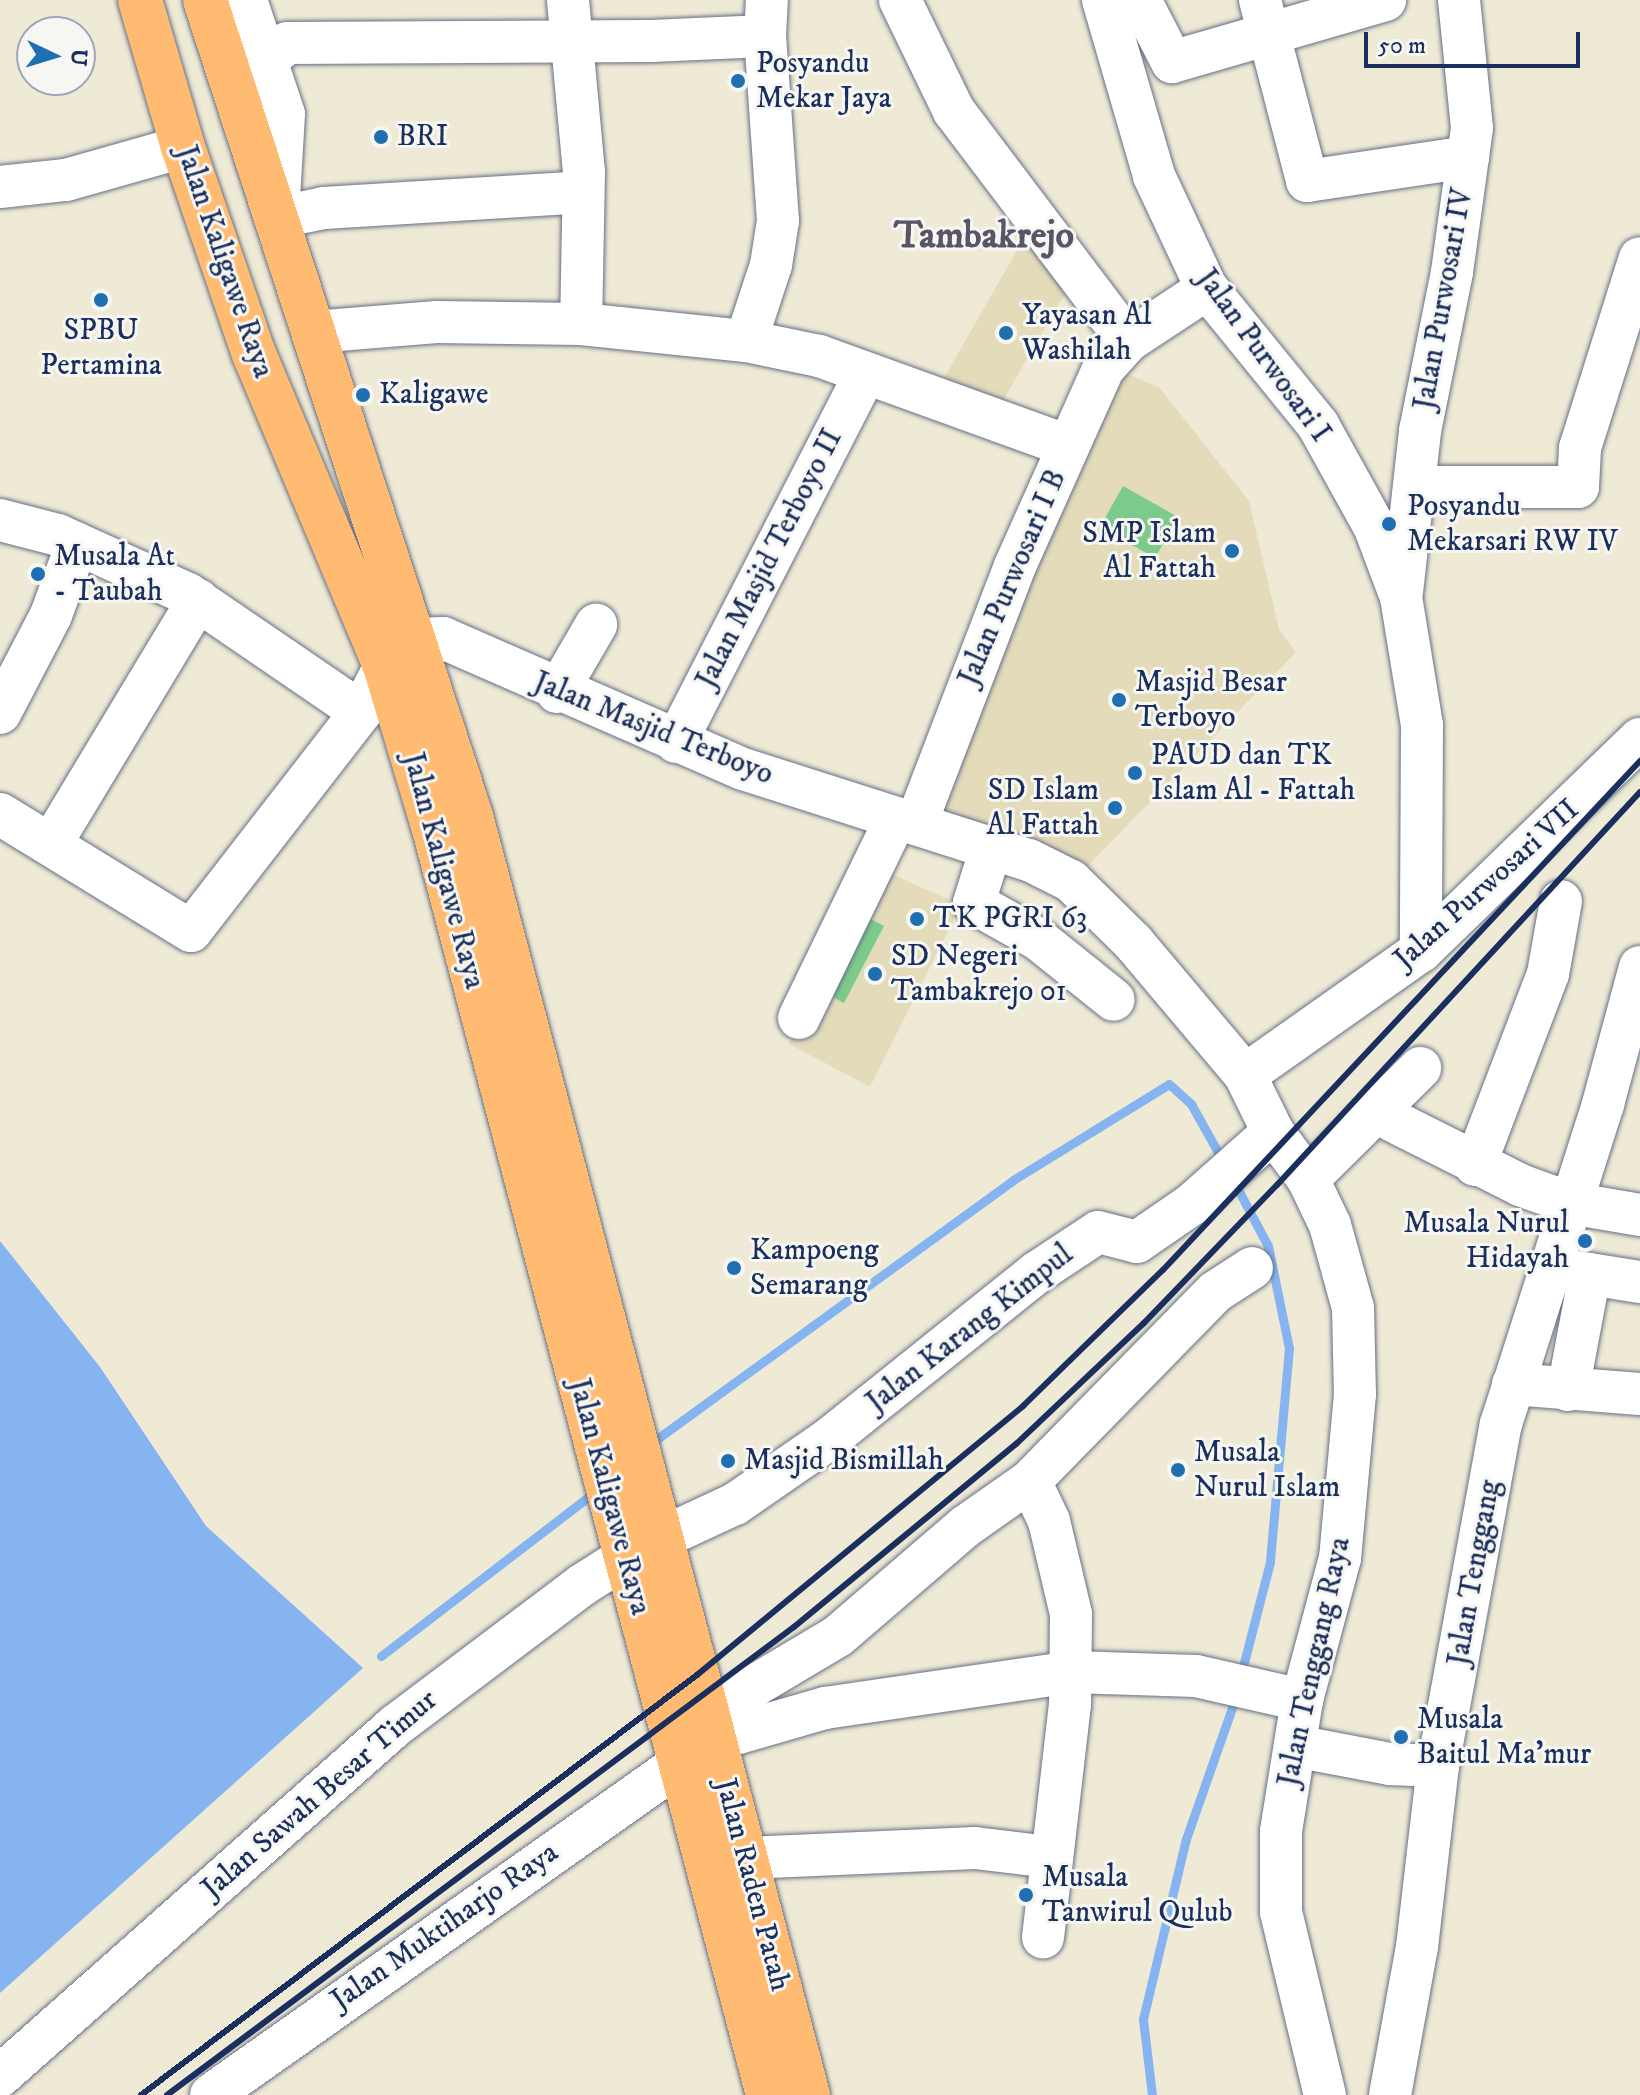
<!DOCTYPE html>
<style>
body{margin:0}
#map{position:relative;width:1640px;height:2095px;overflow:hidden;background:#efead5;font-family:"IM FELL DW Pica",serif}
div>[style]{position:absolute}
.built>*{inset:0;background:#e4dbba}
.green>*{inset:0;background:#7ccb8c}
.water>*{inset:0;background:#86b4f0}
.stream>*{height:9px;margin:-4.5px;padding:0 4.5px;transform-origin:4.5px;border-radius:4.5px;background:#86b4f0}
.roads{filter:drop-shadow(0 0 2px #657088) drop-shadow(0 0 2px #657088)}
.minor>*{height:42px;margin:-21px;padding:0 21px;transform-origin:21px;border-radius:21px;background:#fff}
.highway>*{height:44px;margin:-22px;padding:0 22px;transform-origin:22px;border-radius:22px;background:#ffbb71}
.rail>*{height:6px;margin:-3px;padding:0 3px;transform-origin:3px;border-radius:3px;background:#1b2f5e}
.dots>*{width:22px;height:22px;translate:-50% -50%;box-sizing:border-box;border:4px solid #f6f6f2;border-radius:50%}
span{translate:-50% -50%;white-space:nowrap;text-align:center;line-height:1.15;-webkit-text-stroke:6px #f6f6f2;paint-order:stroke}
.poi-label{font-size:30px;color:#1b2f5e}
.left{translate:0 -50%;text-align:left}
.right{translate:-100% -50%;text-align:right}
.street-label{font-size:30px;color:#1b2f5e}
.district-label{font-size:38px;color:#595466;font-weight:700}
.north{position:absolute;left:16px;top:16px;width:80px;height:80px;box-sizing:border-box;background:#f6f6f2;border:2px solid #9ea6b7;border-radius:50%;rotate:94deg;font-size:22px;font-weight:700;line-height:32px;text-align:center;color:#1b2f5e}
.north::after{content:'';display:block;margin:auto;width:28px;height:36px;background:#1f6fb2;clip-path:polygon(50% 0,100% 100%,50% 72%,0 100%)}
.scale{position:absolute;left:1364px;top:32px;width:216px;height:36px;box-sizing:border-box;border:4px solid #1b2f5e;border-top:0;padding-left:10px;font-size:24px;line-height:28px;white-space:nowrap;color:#1b2f5e;-webkit-text-stroke:6px #f6f6f2;paint-order:stroke}
</style>
<div id="map">
<div class="built">
<i style="clip-path:polygon(1023px 240px,1072px 281px,997px 411px,940px 385px)"></i>
<i style="clip-path:polygon(1109px 367px,1159px 387px,1249px 501px,1279px 629px,1296px 652px,1074px 880px,922px 820px)"></i>
<i style="clip-path:polygon(878px 868px,961px 905px,870px 1087px,789px 1044px)"></i>
</div>
<div class="green">
<i style="clip-path:polygon(1123px 486px,1178px 517px,1155px 558px,1100px 527px)"></i>
<i style="clip-path:polygon(861px 914px,884px 926px,844px 1003px,821px 991px)"></i>
</div>
<div class="water">
<i style="clip-path:polygon(0 1241px,100px 1367px,206px 1526px,363px 1668px,0 1993px)"></i>
</div>
<div class="stream">
<i style="left:1233px;top:1180px;width:75px;rotate:62.1deg"></i>
<i style="left:1268px;top:1246px;width:104px;rotate:78.4deg"></i>
<i style="left:1289px;top:1348px;width:215px;rotate:95.1deg"></i>
<i style="left:1270px;top:1562px;width:116px;rotate:104.5deg"></i>
<i style="left:650px;top:1444px;width:449px;rotate:-36deg"></i>
<i style="left:1013px;top:1180px;width:183px;rotate:-31.6deg"></i>
<i style="left:1169px;top:1084px;width:30px;rotate:42deg"></i>
<i style="left:1191px;top:1104px;width:68px;rotate:60.8deg"></i>
<i style="left:381px;top:1656px;width:272px;rotate:-37.5deg"></i>
<i style="left:1152px;top:2095px;width:77px;rotate:-96.8deg"></i>
<i style="left:1143px;top:2019px;width:185px;rotate:-76.6deg"></i>
<i style="left:1186px;top:1839px;width:151px;rotate:-70.7deg"></i>
</div>
<div class="roads">
<div class="minor">
<i style="left:246px;top:0;width:120px;rotate:71.6deg"></i>
<i style="left:284px;top:114px;width:100px;rotate:93.4deg"></i>
<i style="left:568px;top:0;width:173px;rotate:84.7deg"></i>
<i style="left:584px;top:172px;width:152px;rotate:91.1deg"></i>
<i style="left:900px;top:0;width:123px;rotate:64.1deg"></i>
<i style="left:954px;top:111px;width:288px;rotate:52.9deg"></i>
<i style="left:1103px;top:0;width:183px;rotate:73.8deg"></i>
<i style="left:1154px;top:176px;width:123px;rotate:64.9deg"></i>
<i style="left:1206px;top:287px;width:178px;rotate:50.9deg"></i>
<i style="left:1318px;top:425px;width:118px;rotate:61deg"></i>
<i style="left:1375px;top:528px;width:74px;rotate:69.4deg"></i>
<i style="left:1401px;top:597px;width:130px;rotate:80.7deg"></i>
<i style="left:1422px;top:725px;width:226px;rotate:90.3deg"></i>
<i style="left:1140px;top:0;width:70px;rotate:62.7deg"></i>
<i style="left:1172px;top:62px;width:222px;rotate:-16.2deg"></i>
<i style="left:1260px;top:0;width:187px;rotate:75.4deg"></i>
<i style="left:1307px;top:181px;width:163px;rotate:-8.5deg"></i>
<i style="left:267px;top:60px;width:26px;rotate:-40deg"></i>
<i style="left:287px;top:43px;width:364px;rotate:-0.3deg"></i>
<i style="left:651px;top:41px;width:114px;rotate:-2.5deg"></i>
<i style="left:0;top:187px;width:66px;rotate:-6.1deg"></i>
<i style="left:66px;top:180px;width:122px;rotate:-15.8deg"></i>
<i style="left:275px;top:218px;width:50px;rotate:-11.5deg"></i>
<i style="left:324px;top:208px;width:258px;rotate:-3.5deg"></i>
<i style="left:313px;top:332px;width:124px;rotate:-4.6deg"></i>
<i style="left:437px;top:322px;width:144px;rotate:0.8deg"></i>
<i style="left:581px;top:324px;width:166px;rotate:5.9deg"></i>
<i style="left:746px;top:341px;width:75px;rotate:11.6deg"></i>
<i style="left:819px;top:356px;width:265px;rotate:19.9deg"></i>
<i style="left:746px;top:341px;width:80px;rotate:-71.8deg"></i>
<i style="left:771px;top:265px;width:45px;rotate:-81deg"></i>
<i style="left:778px;top:221px;width:185px;rotate:-94deg"></i>
<i style="left:765px;top:36px;width:36px;rotate:-87deg"></i>
<i style="left:1414px;top:487px;width:164px"></i>
<i style="left:1578px;top:487px;width:39px;rotate:-87deg"></i>
<i style="left:1580px;top:448px;width:199px;rotate:-72.5deg"></i>
<i style="left:0;top:520px;width:60px;rotate:14.5deg"></i>
<i style="left:58px;top:535px;width:143px;rotate:24.4deg"></i>
<i style="left:188px;top:594px;width:209px;rotate:34.3deg"></i>
<i style="left:361px;top:712px;width:52px;rotate:-62.4deg"></i>
<i style="left:385px;top:666px;width:39px;rotate:-44deg"></i>
<i style="left:413px;top:639px;width:30px;rotate:-2deg"></i>
<i style="left:443px;top:638px;width:327px;rotate:23.6deg"></i>
<i style="left:743px;top:769px;width:300px;rotate:17.7deg"></i>
<i style="left:1029px;top:860px;width:47px;rotate:26.6deg"></i>
<i style="left:1071px;top:881px;width:87px;rotate:44.5deg"></i>
<i style="left:1133px;top:942px;width:174px;rotate:49.9deg"></i>
<i style="left:1245px;top:1075px;width:64px;rotate:63.8deg"></i>
<i style="left:1273px;top:1132px;width:59px;rotate:53.3deg"></i>
<i style="left:1308px;top:1179px;width:51px;rotate:64.4deg"></i>
<i style="left:1330px;top:1225px;width:86px;rotate:74.5deg"></i>
<i style="left:1353px;top:1308px;width:86px;rotate:88.7deg"></i>
<i style="left:1355px;top:1394px;width:165px;rotate:95.2deg"></i>
<i style="left:1340px;top:1558px;width:147px;rotate:105deg"></i>
<i style="left:1302px;top:1700px;width:133px;rotate:99.1deg"></i>
<i style="left:1281px;top:1831px;width:81px;rotate:90deg"></i>
<i style="left:1281px;top:1912px;width:188px;rotate:76.5deg"></i>
<i style="left:1402px;top:592px;width:162px;rotate:-83.6deg"></i>
<i style="left:1420px;top:431px;width:162px;rotate:-78.6deg"></i>
<i style="left:1452px;top:272px;width:145px;rotate:-82.1deg"></i>
<i style="left:1472px;top:128px;width:129px;rotate:-95.8deg"></i>
<i style="left:557px;top:692px;width:78px;rotate:-59.8deg"></i>
<i style="left:0;top:713px;width:110px;rotate:-62.5deg"></i>
<i style="left:51px;top:615px;width:76px;rotate:-69.9deg"></i>
<i style="left:676px;top:742px;width:411px;rotate:-62.8deg"></i>
<i style="left:0;top:814px;width:224px;rotate:31.5deg"></i>
<i style="left:191px;top:931px;width:277px;rotate:-52.2deg"></i>
<i style="left:916px;top:824px;width:276px;rotate:-69deg"></i>
<i style="left:1015px;top:566px;width:216px;rotate:-65.9deg"></i>
<i style="left:1103px;top:369px;width:38px;rotate:-48deg"></i>
<i style="left:1128px;top:341px;width:95px;rotate:-33.4deg"></i>
<i style="left:51px;top:844px;width:285px;rotate:-58.9deg"></i>
<i style="left:991px;top:848px;width:58px;rotate:107.2deg"></i>
<i style="left:974px;top:903px;width:73px;rotate:29.4deg"></i>
<i style="left:1038px;top:939px;width:97px;rotate:38.8deg"></i>
<i style="left:799px;top:1018px;width:222px;rotate:-64.1deg"></i>
<i style="left:1245px;top:1075px;width:215px;rotate:-35.2deg"></i>
<i style="left:1421px;top:951px;width:305px;rotate:-44.1deg"></i>
<i style="left:1393px;top:1121px;width:142px;rotate:26.7deg"></i>
<i style="left:1520px;top:1185px;width:53px;rotate:19.8deg"></i>
<i style="left:1570px;top:1203px;width:71px;rotate:9.7deg"></i>
<i style="left:1475px;top:1165px;width:204px;rotate:-69.1deg"></i>
<i style="left:1548px;top:974px;width:74px;rotate:-79.9deg"></i>
<i style="left:1308px;top:1179px;width:158px;rotate:-44.7deg"></i>
<i style="left:1565px;top:1270px;width:76px;rotate:9.1deg"></i>
<i style="left:1513px;top:1384px;width:127px;rotate:4.5deg"></i>
<i style="left:1568px;top:1390px;width:118px;rotate:-79.3deg"></i>
<i style="left:1030px;top:1481px;width:44px;rotate:64.6deg"></i>
<i style="left:1049px;top:1521px;width:96px;rotate:76.7deg"></i>
<i style="left:1071px;top:1614px;width:90px;rotate:90.6deg"></i>
<i style="left:1070px;top:1704px;width:235px;rotate:96.6deg"></i>
<i style="left:707px;top:1714px;width:152px;rotate:-30.8deg"></i>
<i style="left:838px;top:1636px;width:169px;rotate:-40.7deg"></i>
<i style="left:966px;top:1526px;width:78px;rotate:-35.1deg"></i>
<i style="left:1030px;top:1481px;width:264px;rotate:-45.6deg"></i>
<i style="left:1215px;top:1292px;width:44px;rotate:-33deg"></i>
<i style="left:714px;top:1740px;width:116px;rotate:-16.1deg"></i>
<i style="left:825px;top:1708px;width:250px;rotate:-8.3deg"></i>
<i style="left:1072px;top:1672px;width:124px;rotate:1.8deg"></i>
<i style="left:1196px;top:1676px;width:109px;rotate:12.8deg"></i>
<i style="left:1295px;top:1746px;width:96px;rotate:10.8deg"></i>
<i style="left:1389px;top:1764px;width:49px;rotate:2.3deg"></i>
<i style="left:746px;top:1858px;width:229px;rotate:-2.5deg"></i>
<i style="left:975px;top:1848px;width:75px;rotate:6.9deg"></i>
<i style="left:0;top:2076px;width:528px;rotate:-41.54deg"></i>
<i style="left:395px;top:1726px;width:234px;rotate:-37deg"></i>
<i style="left:582px;top:1585px;width:69px;rotate:-32.5deg"></i>
<i style="left:640px;top:1548px;width:105px;rotate:-24.9deg"></i>
<i style="left:735px;top:1504px;width:114px;rotate:-34.7deg"></i>
<i style="left:829px;top:1439px;width:265px;rotate:-38.7deg"></i>
<i style="left:1036px;top:1273px;width:74px;rotate:-33.5deg"></i>
<i style="left:1098px;top:1232px;width:40px;rotate:14.4deg"></i>
<i style="left:1137px;top:1242px;width:67px;rotate:-34.6deg"></i>
<i style="left:1192px;top:1204px;width:108px;rotate:-41.6deg"></i>
<i style="left:211px;top:2095px;width:575px;rotate:-35.24deg"></i>
<i style="left:1390px;top:2095px;width:150px;rotate:-79.7deg"></i>
<i style="left:1417px;top:1947px;width:182px;rotate:-83.4deg"></i>
<i style="left:1438px;top:1766px;width:348px;rotate:-79.6deg"></i>
<i style="left:1501px;top:1424px;width:336px;rotate:-72.3deg"></i>
<i style="left:1603px;top:1104px;width:142px;rotate:-74.9deg"></i>
</div>
<div class="highway">
<i style="left:140px;top:0;width:153px;rotate:73.7deg"></i>
<i style="left:183px;top:147px;width:219px;rotate:71.1deg"></i>
<i style="left:254px;top:354px;width:338px;rotate:67.2deg"></i>
<i style="left:385px;top:666px;width:170px;rotate:73.3deg"></i>
<i style="left:434px;top:829px;width:1309px;rotate:75.22deg"></i>
<i style="left:205px;top:0;width:858px;rotate:71.95deg"></i>
<i style="left:471px;top:816px;width:1323px;rotate:75.24deg"></i>
</div>
</div>
<div class="rail">
<i style="left:141px;top:2095px;width:697px;rotate:-37.07deg"></i>
<i style="left:697px;top:1675px;width:423px;rotate:-39.5deg"></i>
<i style="left:1023px;top:1406px;width:195px;rotate:-44.2deg"></i>
<i style="left:1163px;top:1270px;width:698px;rotate:-46.86deg"></i>
<i style="left:167px;top:2095px;width:782px;rotate:-36.74deg"></i>
<i style="left:794px;top:1627px;width:288px;rotate:-39.5deg"></i>
<i style="left:1016px;top:1444px;width:176px;rotate:-43.4deg"></i>
<i style="left:1144px;top:1323px;width:192px;rotate:-46.1deg"></i>
<i style="left:1277px;top:1185px;width:535px;rotate:-47.27deg"></i>
</div>
<div class="dots">
<i style="left:738px;top:81px;background:#1f6fb2"></i>
<i style="left:381px;top:137px;background:#1f6fb2"></i>
<i style="left:101px;top:300px;background:#1f6fb2"></i>
<i style="left:1006px;top:333px;background:#1f6fb2"></i>
<i style="left:363px;top:395px;background:#1f6fb2"></i>
<i style="left:1389px;top:524px;background:#1f6fb2"></i>
<i style="left:1232px;top:551px;background:#1f6fb2"></i>
<i style="left:38px;top:574px;background:#1f6fb2"></i>
<i style="left:1119px;top:700px;background:#1f6fb2"></i>
<i style="left:1135px;top:773px;background:#1f6fb2"></i>
<i style="left:1115px;top:808px;background:#1f6fb2"></i>
<i style="left:917px;top:919px;background:#1f6fb2"></i>
<i style="left:875px;top:974px;background:#1f6fb2"></i>
<i style="left:1585px;top:1241px;background:#1f6fb2"></i>
<i style="left:734px;top:1268px;background:#1f6fb2"></i>
<i style="left:728px;top:1461px;background:#1f6fb2"></i>
<i style="left:1178px;top:1470px;background:#1f6fb2"></i>
<i style="left:1401px;top:1737px;background:#1f6fb2"></i>
<i style="left:1026px;top:1895px;background:#1f6fb2"></i>
</div>
<div class="poi-label">
<span class="left" style="left:756px;top:81px">Posyandu<br>Mekar Jaya</span>
<span class="left" style="left:397px;top:137px">BRI</span>
<span class="left" style="left:1022px;top:333px">Yayasan Al<br>Washilah</span>
<span style="left:101px;top:348px">SPBU<br>Pertamina</span>
<span class="left" style="left:379px;top:395px">Kaligawe</span>
<span class="left" style="left:1407px;top:524px">Posyandu<br>Mekarsari RW IV</span>
<span class="right" style="left:1216px;top:551px">SMP Islam<br>Al Fattah</span>
<span class="left" style="left:54px;top:574px">Musala At<br>- Taubah</span>
<span class="left" style="left:1135px;top:700px">Masjid Besar<br>Terboyo</span>
<span class="left" style="left:1151px;top:773px">PAUD dan TK<br>Islam Al - Fattah</span>
<span class="right" style="left:1099px;top:808px">SD Islam<br>Al Fattah</span>
<span class="left" style="left:933px;top:919px">TK PGRI 63</span>
<span class="left" style="left:891px;top:974px">SD Negeri<br>Tambakrejo 01</span>
<span class="right" style="left:1569px;top:1241px">Musala Nurul<br>Hidayah</span>
<span class="left" style="left:750px;top:1268px">Kampoeng<br>Semarang</span>
<span class="left" style="left:1194px;top:1470px">Musala<br>Nurul Islam</span>
<span class="left" style="left:744px;top:1461px">Masjid Bismillah</span>
<span class="left" style="left:1417px;top:1737px">Musala<br>Baitul Ma'mur</span>
<span class="left" style="left:1042px;top:1895px">Musala<br>Tanwirul Qulub</span>
</div>
<div class="street-label">
<span style="left:224px;top:262px;rotate:71deg">Jalan Kaligawe Raya</span>
<span style="left:1444px;top:299px;rotate:-80deg">Jalan Purwosari IV</span>
<span style="left:1263px;top:356px;rotate:54deg">Jalan Purwosari I</span>
<span style="left:770px;top:559px;rotate:-63deg">Jalan Masjid Terboyo II</span>
<span style="left:1013px;top:578px;rotate:-67deg">Jalan Purwosari I B</span>
<span style="left:653px;top:729px;rotate:22deg">Jalan Masjid Terboyo</span>
<span style="left:443px;top:871px;rotate:75deg">Jalan Kaligawe Raya</span>
<span style="left:1487px;top:885px;rotate:-42deg">Jalan Purwosari VII</span>
<span style="left:970px;top:1329px;rotate:-38deg">Jalan Karang Kimpul</span>
<span style="left:609px;top:1497px;rotate:75deg">Jalan Kaligawe Raya</span>
<span style="left:1475px;top:1573px;rotate:-80deg">Jalan Tenggang</span>
<span style="left:1315px;top:1662px;rotate:-78deg">Jalan Tenggang Raya</span>
<span style="left:320px;top:1795px;rotate:-41deg">Jalan Sawah Besar Timur</span>
<span style="left:752px;top:1885px;rotate:75deg">Jalan Raden Patah</span>
<span style="left:445px;top:1927px;rotate:-35deg">Jalan Muktiharjo Raya</span>
</div>
<div class="district-label">
<span style="left:984px;top:237px">Tambakrejo</span>
</div>
<div class="north">U</div>
<div class="scale">50 m</div>
</div>
